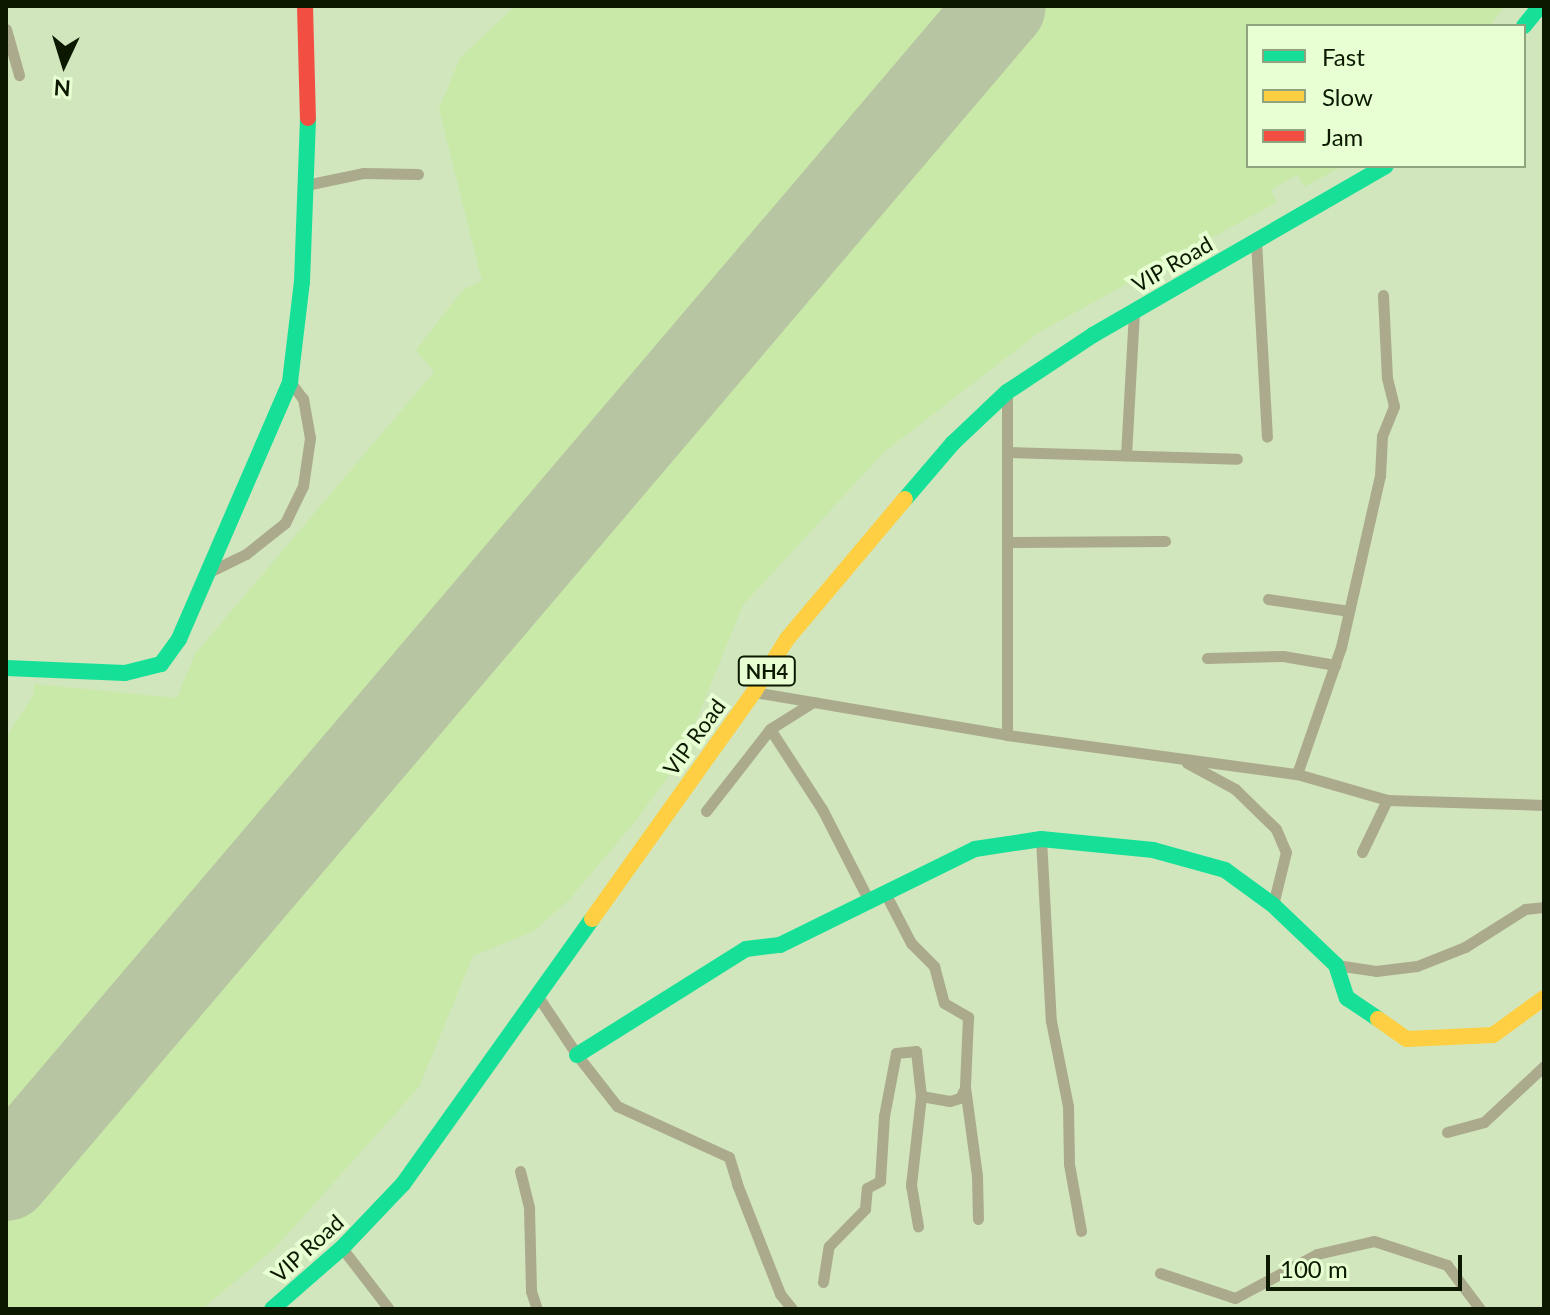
<!DOCTYPE html>
<style>
body{margin:0}
#map{position:relative;width:1550px;height:1315px;overflow:hidden;background:#d1e6bc;font-family:Lato,sans-serif}
div>[style]{position:absolute}
.built>*{inset:0;background:#c9e9a9}
.runway>*{height:88px;margin:-44px;padding:0 44px;transform-origin:44px;border-radius:44px;background:#b8c5a2}
.street>*{height:11px;margin:-5.5px;padding:0 5.5px;transform-origin:5.5px;border-radius:5.5px;background:#abaa8d}
.fast>*{height:16px;margin:-8px;padding:0 8px;transform-origin:8px;border-radius:8px;background:#16e098}
.slow>*{height:16px;margin:-8px;padding:0 8px;transform-origin:8px;border-radius:8px;background:#ffcf43}
.jam>*{height:16px;margin:-8px;padding:0 8px;transform-origin:8px;border-radius:8px;background:#f24e42}
span{translate:-50% -50%;white-space:nowrap;text-align:center;line-height:1.15;-webkit-text-stroke:8px #e7ffd2;paint-order:stroke}
.shield-label span{padding:2px 6px;background:#e7ffd2;border:2px solid;border-radius:6px;-webkit-text-stroke-width:0}
.shield-label{font-size:20px;color:#0c1900;font-weight:700}
.street-label{font-size:22px;color:#0c1900}
.frame{position:absolute;inset:0;border:8px solid #0c1900;pointer-events:none}
.legend{position:absolute;left:1246px;top:24px;width:280px;height:144px;box-sizing:border-box;background:#e7ffd2;border:2px solid #8fa37e;margin:0;padding:10px 14px;list-style:none;font-size:24px;color:#0c1900}
.legend li{display:flex;align-items:center;gap:16px;height:40px}
.legend b{width:40px;border:2px solid #8fa37e}
.north{position:absolute;left:24px;top:24px;width:80px;height:80px;-webkit-text-stroke:6px #e7ffd2;paint-order:stroke;rotate:184deg;font-size:22px;font-weight:700;line-height:32px;text-align:center;color:#0c1900}
.north::after{content:'';display:block;margin:auto;width:28px;height:36px;background:#0c1900;clip-path:polygon(50% 0,100% 100%,50% 72%,0 100%)}
.scale{position:absolute;left:1266px;top:1255px;width:196px;height:36px;box-sizing:border-box;border:4px solid #0c1900;border-top:0;padding-left:10px;font-size:24px;line-height:28px;white-space:nowrap;color:#0c1900;-webkit-text-stroke:6px #e7ffd2;paint-order:stroke}
</style>
<div id="map">
<div class="built">
<i style="clip-path:polygon(515px 6px,1505px 6px,1490px 26px,1248px 26px,1248px 166px,1343px 166px,1304px 187px,1297px 174px,1271px 190px,1277px 202px,1041px 331px,884px 452px,743px 605px,680px 760px,637px 819px,569px 900px,534px 931px,473px 956px,419px 1087px,276px 1247px,202px 1309px,6px 1309px,6px 738px,34px 694px,34px 684px,177px 698px,195px 654px,434px 372px,416px 350px,463px 290px,482px 281px,439px 109px,460px 58px)"></i>
</div>
<div class="runway">
<i style="left:6px;top:1177px;width:1537px;rotate:-49.62deg"></i>
</div>
<div class="street">
<i style="left:6px;top:29px;width:48px;rotate:74.2deg"></i>
<i style="left:306px;top:185px;width:58px;rotate:-11.9deg"></i>
<i style="left:363px;top:173px;width:55px;rotate:1deg"></i>
<i style="left:1256px;top:241px;width:196px;rotate:86.8deg"></i>
<i style="left:1007px;top:452px;width:230px;rotate:1.7deg"></i>
<i style="left:1126px;top:455px;width:143px;rotate:-86.8deg"></i>
<i style="left:1007px;top:542px;width:158px;rotate:-0.4deg"></i>
<i style="left:207px;top:573px;width:43px;rotate:-26deg"></i>
<i style="left:246px;top:554px;width:50px;rotate:-38.5deg"></i>
<i style="left:285px;top:523px;width:41px;rotate:-64.1deg"></i>
<i style="left:303px;top:486px;width:49px;rotate:-81.7deg"></i>
<i style="left:310px;top:438px;width:40px;rotate:-100deg"></i>
<i style="left:303px;top:399px;width:21px;rotate:-127deg"></i>
<i style="left:1268px;top:599px;width:82px;rotate:8.4deg"></i>
<i style="left:1207px;top:658px;width:76px;rotate:-1.5deg"></i>
<i style="left:1283px;top:656px;width:53px;rotate:9.8deg"></i>
<i style="left:754px;top:692px;width:257px;rotate:9.6deg"></i>
<i style="left:1007px;top:735px;width:293px;rotate:7.7deg"></i>
<i style="left:1297px;top:774px;width:94px;rotate:16.1deg"></i>
<i style="left:1387px;top:800px;width:157px;rotate:1.8deg"></i>
<i style="left:770px;top:729px;width:95px;rotate:57deg"></i>
<i style="left:822px;top:809px;width:103px;rotate:62.9deg"></i>
<i style="left:1007px;top:735px;width:343px;rotate:-90deg"></i>
<i style="left:1187px;top:763px;width:55px;rotate:28.4deg"></i>
<i style="left:1235px;top:789px;width:57px;rotate:44.3deg"></i>
<i style="left:1276px;top:829px;width:25px;rotate:67deg"></i>
<i style="left:1286px;top:852px;width:55px;rotate:103.8deg"></i>
<i style="left:1297px;top:774px;width:134px;rotate:-70.9deg"></i>
<i style="left:1341px;top:647px;width:175px;rotate:-77.2deg"></i>
<i style="left:1380px;top:476px;width:40px;rotate:-87.1deg"></i>
<i style="left:1382px;top:436px;width:32px;rotate:-68deg"></i>
<i style="left:1394px;top:406px;width:29px;rotate:-104deg"></i>
<i style="left:1387px;top:378px;width:83px;rotate:-92.8deg"></i>
<i style="left:706px;top:811px;width:104px;rotate:-52deg"></i>
<i style="left:770px;top:729px;width:51px;rotate:-32.1deg"></i>
<i style="left:1041px;top:839px;width:182px;rotate:86.9deg"></i>
<i style="left:1051px;top:1021px;width:87px;rotate:78.7deg"></i>
<i style="left:1068px;top:1106px;width:58px;rotate:89deg"></i>
<i style="left:1069px;top:1164px;width:68px;rotate:79.8deg"></i>
<i style="left:1362px;top:852px;width:58px;rotate:-64.3deg"></i>
<i style="left:885px;top:893px;width:56px;rotate:62.5deg"></i>
<i style="left:911px;top:943px;width:33px;rotate:45deg"></i>
<i style="left:934px;top:966px;width:38px;rotate:75deg"></i>
<i style="left:944px;top:1003px;width:28px;rotate:30deg"></i>
<i style="left:968px;top:1017px;width:70px;rotate:92.5deg"></i>
<i style="left:965px;top:1087px;width:90px;rotate:82.3deg"></i>
<i style="left:977px;top:1176px;width:43px;rotate:88.7deg"></i>
<i style="left:1336px;top:965px;width:40px;rotate:8.5deg"></i>
<i style="left:1376px;top:971px;width:41px;rotate:-7deg"></i>
<i style="left:1417px;top:966px;width:52px;rotate:-21.6deg"></i>
<i style="left:1465px;top:947px;width:71px;rotate:-32.3deg"></i>
<i style="left:1525px;top:909px;width:18px;rotate:-6deg"></i>
<i style="left:537px;top:995px;width:72px;rotate:56.3deg"></i>
<i style="left:577px;top:1055px;width:65px;rotate:51.9deg"></i>
<i style="left:617px;top:1106px;width:123px;rotate:24.5deg"></i>
<i style="left:729px;top:1157px;width:28px;rotate:73deg"></i>
<i style="left:737px;top:1184px;width:118px;rotate:68.6deg"></i>
<i style="left:780px;top:1294px;width:19px;rotate:51deg"></i>
<i style="left:921px;top:1096px;width:29px;rotate:10deg"></i>
<i style="left:950px;top:1101px;width:10px;rotate:-17deg"></i>
<i style="left:960px;top:1098px;width:11px;rotate:-63deg"></i>
<i style="left:1447px;top:1132px;width:38px;rotate:-15deg"></i>
<i style="left:1484px;top:1122px;width:82px;rotate:-43deg"></i>
<i style="left:520px;top:1171px;width:38px;rotate:76deg"></i>
<i style="left:529px;top:1208px;width:83px;rotate:88.6deg"></i>
<i style="left:531px;top:1291px;width:19px;rotate:72deg"></i>
<i style="left:342px;top:1248px;width:77px;rotate:52.4deg"></i>
<i style="left:1160px;top:1273px;width:79px;rotate:18.4deg"></i>
<i style="left:1235px;top:1298px;width:93px;rotate:-28.2deg"></i>
<i style="left:1317px;top:1254px;width:58px;rotate:-12.8deg"></i>
<i style="left:1374px;top:1241px;width:77px;rotate:18.2deg"></i>
<i style="left:1447px;top:1265px;width:55px;rotate:53.1deg"></i>
<i style="left:823px;top:1282px;width:36px;rotate:-81deg"></i>
<i style="left:829px;top:1246px;width:52px;rotate:-45.8deg"></i>
<i style="left:865px;top:1209px;width:21px;rotate:-85deg"></i>
<i style="left:867px;top:1188px;width:15px;rotate:-28deg"></i>
<i style="left:880px;top:1181px;width:65px;rotate:-86.5deg"></i>
<i style="left:884px;top:1116px;width:64px;rotate:-79.2deg"></i>
<i style="left:896px;top:1053px;width:20px;rotate:-6deg"></i>
<i style="left:916px;top:1051px;width:45px;rotate:83.7deg"></i>
<i style="left:921px;top:1096px;width:90px;rotate:96.4deg"></i>
<i style="left:911px;top:1185px;width:42px;rotate:80.3deg"></i>
</div>
<div class="fast">
<i style="left:1524px;top:26px;width:26px;rotate:-51deg"></i>
<i style="left:905px;top:499px;width:74px;rotate:-49.4deg"></i>
<i style="left:953px;top:443px;width:74px;rotate:-43.4deg"></i>
<i style="left:1007px;top:392px;width:103px;rotate:-33.5deg"></i>
<i style="left:1093px;top:335px;width:338px;rotate:-30deg"></i>
<i style="left:6px;top:668px;width:119px;rotate:2.4deg"></i>
<i style="left:125px;top:673px;width:37px;rotate:-14deg"></i>
<i style="left:161px;top:664px;width:31px;rotate:-54deg"></i>
<i style="left:179px;top:639px;width:280px;rotate:-66.6deg"></i>
<i style="left:290px;top:382px;width:101px;rotate:-83.2deg"></i>
<i style="left:302px;top:282px;width:164px;rotate:-87.9deg"></i>
<i style="left:577px;top:1055px;width:199px;rotate:-32.1deg"></i>
<i style="left:746px;top:949px;width:34px;rotate:-7deg"></i>
<i style="left:780px;top:945px;width:217px;rotate:-26.2deg"></i>
<i style="left:975px;top:849px;width:67px;rotate:-8.6deg"></i>
<i style="left:1041px;top:839px;width:113px;rotate:5.6deg"></i>
<i style="left:1153px;top:850px;width:75px;rotate:15.5deg"></i>
<i style="left:1225px;top:870px;width:59px;rotate:36.1deg"></i>
<i style="left:1273px;top:905px;width:87px;rotate:43.6deg"></i>
<i style="left:1336px;top:965px;width:35px;rotate:72deg"></i>
<i style="left:1347px;top:998px;width:37px;rotate:34deg"></i>
<i style="left:272px;top:1309px;width:93px;rotate:-41.1deg"></i>
<i style="left:342px;top:1248px;width:88px;rotate:-46.4deg"></i>
<i style="left:403px;top:1184px;width:325px;rotate:-54.5deg"></i>
</div>
<div class="slow">
<i style="left:592px;top:919px;width:279px;rotate:-54.5deg"></i>
<i style="left:754px;top:692px;width:62px;rotate:-58.1deg"></i>
<i style="left:787px;top:639px;width:183px;rotate:-49.9deg"></i>
<i style="left:1378px;top:1019px;width:35px;rotate:35deg"></i>
<i style="left:1407px;top:1039px;width:86px;rotate:-2.7deg"></i>
<i style="left:1493px;top:1035px;width:63px;rotate:-36deg"></i>
</div>
<div class="jam">
<i style="left:305px;top:6px;width:112px;rotate:88.5deg"></i>
</div>
<div class="shield-label">
<span style="left:767px;top:671px">NH4</span>
</div>
<div class="street-label">
<span style="left:1172px;top:264px;rotate:-30deg">VIP Road</span>
<span style="left:694px;top:737px;rotate:-54deg">VIP Road</span>
<span style="left:307px;top:1248px;rotate:-42deg">VIP Road</span>
</div>
<div class="frame"></div>
<ul class="legend">
<li><b style="height:10px;background:#16e098"></b>Fast</li>
<li><b style="height:10px;background:#ffcf43"></b>Slow</li>
<li><b style="height:10px;background:#f24e42"></b>Jam</li>
</ul>
<div class="north">N</div>
<div class="scale">100 m</div>
</div>
